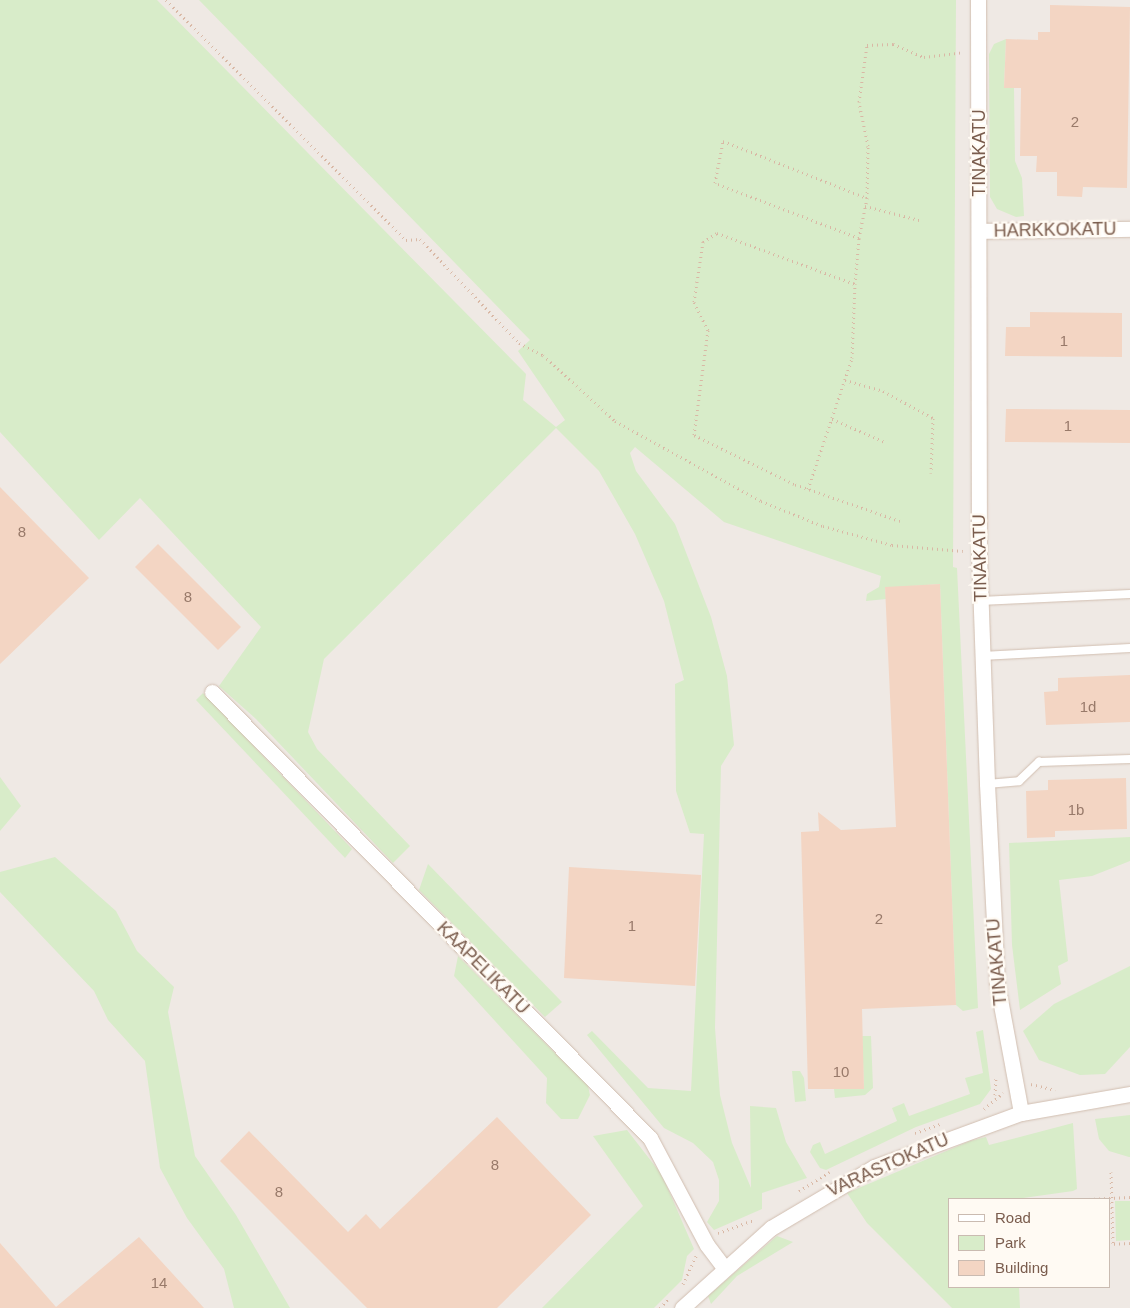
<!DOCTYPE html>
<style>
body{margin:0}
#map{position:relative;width:1130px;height:1308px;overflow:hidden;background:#fdf6ec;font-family:Arial,sans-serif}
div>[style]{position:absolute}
.industrial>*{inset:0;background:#efe9e4}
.green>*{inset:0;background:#d8ecc9}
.building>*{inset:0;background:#f3d5c3}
.path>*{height:3px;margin-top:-1.5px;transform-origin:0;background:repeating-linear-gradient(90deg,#d9b8a5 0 1px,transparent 0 5px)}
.roads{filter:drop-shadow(0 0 1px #d1beb0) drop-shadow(0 0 1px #d1beb0)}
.service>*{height:8px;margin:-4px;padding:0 4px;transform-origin:4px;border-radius:4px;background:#fff}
.minor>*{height:15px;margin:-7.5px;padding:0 7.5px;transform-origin:7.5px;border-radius:7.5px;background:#fff}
span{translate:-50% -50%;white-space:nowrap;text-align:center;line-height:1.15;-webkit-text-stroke:4.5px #fffaf3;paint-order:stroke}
.number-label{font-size:15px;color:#987a6a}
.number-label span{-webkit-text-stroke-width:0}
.street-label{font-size:18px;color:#7a5c4d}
.legend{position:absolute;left:948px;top:1198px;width:162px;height:90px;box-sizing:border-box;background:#fffaf3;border:1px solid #cabbb1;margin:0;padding:6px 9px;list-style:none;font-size:15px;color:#7a5c4d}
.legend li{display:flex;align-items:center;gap:10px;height:25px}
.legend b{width:25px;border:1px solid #cabbb1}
</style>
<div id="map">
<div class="industrial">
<i style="clip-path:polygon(evenodd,0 0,1130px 0,1130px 1308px,0 1308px,0 0,949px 1199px,1109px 1199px,1109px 1287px,949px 1287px,949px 1199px)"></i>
</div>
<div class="green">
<i style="clip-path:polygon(0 0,157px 0,526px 374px,523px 400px,556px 427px,565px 420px,518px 351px,530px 340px,199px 0,956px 0,953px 567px,957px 568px,978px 1008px,963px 1011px,956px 1005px,940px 584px,885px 588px,886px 599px,866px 601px,867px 594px,879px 587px,881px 576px,724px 522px,635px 447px,630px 453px,636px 471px,675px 524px,711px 617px,727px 676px,734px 745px,721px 766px,715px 1028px,720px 1095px,732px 1143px,751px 1188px,750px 1106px,776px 1108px,786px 1142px,807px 1178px,762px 1193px,762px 1209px,714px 1230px,707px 1222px,719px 1201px,719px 1180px,713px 1162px,693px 1143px,664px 1128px,587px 1035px,592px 1031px,648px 1088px,691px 1091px,704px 834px,690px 833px,676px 791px,675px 684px,684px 680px,664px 601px,635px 534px,599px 471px,556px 428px,324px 659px,308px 732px,317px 749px,410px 846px,393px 863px,256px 719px,219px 686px,261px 627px,140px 498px,99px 540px,0 432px)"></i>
<i style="clip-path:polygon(1006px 39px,1004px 87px,1014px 88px,1015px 161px,1022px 178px,1024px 216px,1016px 217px,997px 209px,990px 197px,989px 54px,994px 44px)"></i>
<i style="clip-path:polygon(203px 693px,352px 849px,345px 858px,196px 700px)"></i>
<i style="clip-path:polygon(0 777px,21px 806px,0 831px)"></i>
<i style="clip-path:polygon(1130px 837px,1130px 861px,1092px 876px,1059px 880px,1068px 961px,1058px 966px,1061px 984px,1020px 1010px,1012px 945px,1009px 843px)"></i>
<i style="clip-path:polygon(55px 857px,116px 911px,137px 951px,174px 987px,168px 1012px,195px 1156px,236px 1215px,290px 1308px,234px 1308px,224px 1269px,187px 1218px,160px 1168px,145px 1061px,108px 1020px,94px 991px,0 892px,0 872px)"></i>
<i style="clip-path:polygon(428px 864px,562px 1002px,545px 1017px,419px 890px)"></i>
<i style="clip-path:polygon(458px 956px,588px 1086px,590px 1095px,578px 1119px,561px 1119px,546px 1103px,547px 1078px,454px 976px)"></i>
<i style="clip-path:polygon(1130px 966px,1130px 1047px,1105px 1074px,1080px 1075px,1039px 1060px,1023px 1031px,1054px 1004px)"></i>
<i style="clip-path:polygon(983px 1030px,991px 1089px,980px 1104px,916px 1127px,826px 1170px,820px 1168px,810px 1152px,813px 1145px,820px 1142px,825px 1154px,897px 1121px,892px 1108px,904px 1103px,909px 1116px,970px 1094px,965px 1078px,983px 1073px,976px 1032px)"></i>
<i style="clip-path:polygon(862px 1036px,871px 1036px,873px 1088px,865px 1095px,835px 1098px,834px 1089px,864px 1089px)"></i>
<i style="clip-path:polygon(792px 1071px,800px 1071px,804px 1078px,806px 1101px,795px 1102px)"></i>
<i style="clip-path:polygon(1130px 1115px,1130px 1157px,1129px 1157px,1109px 1151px,1099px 1139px,1095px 1119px)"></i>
<i style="clip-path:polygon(1073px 1123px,1077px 1189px,1073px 1191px,1016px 1199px,949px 1199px,949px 1287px,1019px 1287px,1020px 1308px,952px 1308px,867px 1223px,847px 1193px,970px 1141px,986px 1137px,989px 1145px)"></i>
<i style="clip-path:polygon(627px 1130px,662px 1175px,694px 1249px,687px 1256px,682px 1280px,654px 1308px,542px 1308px,643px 1206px,593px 1136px)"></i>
<i style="clip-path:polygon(1115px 1201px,1130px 1201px,1130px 1240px,1116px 1241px)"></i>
<i style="clip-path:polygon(777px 1236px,793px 1242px,737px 1276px,711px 1304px,708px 1296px)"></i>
</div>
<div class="building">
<i style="clip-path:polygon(1050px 5px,1130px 7px,1127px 188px,1083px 187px,1082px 197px,1057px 196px,1057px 172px,1036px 172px,1037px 156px,1020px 156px,1021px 88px,1004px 88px,1006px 39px,1038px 40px,1038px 32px,1050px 32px)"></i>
<i style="clip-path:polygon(1030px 312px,1122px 313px,1122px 357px,1005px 356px,1006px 327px,1030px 327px)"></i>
<i style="clip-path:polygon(1006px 409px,1130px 410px,1130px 443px,1005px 442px)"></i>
<i style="clip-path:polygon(0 487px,89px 578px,0 664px)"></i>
<i style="clip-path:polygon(158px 544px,241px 627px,218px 650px,135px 567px)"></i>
<i style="clip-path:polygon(940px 584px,956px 1005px,862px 1009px,864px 1089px,808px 1089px,801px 832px,819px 831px,818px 812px,841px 830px,896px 827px,885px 587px)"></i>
<i style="clip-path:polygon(1130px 675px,1130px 722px,1046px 725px,1044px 692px,1058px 691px,1058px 678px)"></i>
<i style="clip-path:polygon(1126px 778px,1127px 829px,1055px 831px,1055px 837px,1027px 838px,1026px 791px,1048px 790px,1048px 780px)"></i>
<i style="clip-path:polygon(569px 867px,701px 875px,695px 986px,564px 978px)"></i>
<i style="clip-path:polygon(497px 1117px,591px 1215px,497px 1308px,367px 1308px,220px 1161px,249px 1131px,348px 1232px,366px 1214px,380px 1229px)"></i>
<i style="clip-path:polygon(139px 1237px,204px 1308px,0 1308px,0 1243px,56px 1307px)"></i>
</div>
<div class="path">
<i style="left:166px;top:0;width:339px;rotate:45deg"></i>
<i style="left:406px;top:240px;width:14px;rotate:-4deg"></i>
<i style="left:420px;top:239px;width:144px;rotate:46.4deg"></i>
<i style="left:519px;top:343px;width:27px;rotate:27deg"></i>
<i style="left:543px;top:355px;width:98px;rotate:42.5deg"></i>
<i style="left:615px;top:421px;width:166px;rotate:28.7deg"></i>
<i style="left:761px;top:501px;width:67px;rotate:22deg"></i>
<i style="left:823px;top:526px;width:72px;rotate:15.4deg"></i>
<i style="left:892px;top:545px;width:71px;rotate:4.8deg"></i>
<i style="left:865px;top:206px;width:56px;rotate:14.5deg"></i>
<i style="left:859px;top:238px;width:41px;rotate:-78.7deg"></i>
<i style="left:845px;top:380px;width:40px;rotate:16deg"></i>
<i style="left:883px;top:391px;width:57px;rotate:28.4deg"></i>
<i style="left:933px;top:418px;width:55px;rotate:92.1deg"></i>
<i style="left:832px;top:419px;width:58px;rotate:23.5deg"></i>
<i style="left:808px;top:489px;width:138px;rotate:-71.4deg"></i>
<i style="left:852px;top:358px;width:74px;rotate:-87.7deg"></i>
<i style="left:900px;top:521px;width:112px;rotate:-160.8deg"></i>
<i style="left:794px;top:484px;width:111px;rotate:-153.9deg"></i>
<i style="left:694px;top:435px;width:106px;rotate:-82.4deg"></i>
<i style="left:708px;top:330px;width:31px;rotate:-117deg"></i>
<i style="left:694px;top:302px;width:61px;rotate:-81.5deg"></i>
<i style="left:703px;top:242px;width:17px;rotate:-33deg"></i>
<i style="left:717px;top:233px;width:147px;rotate:20.3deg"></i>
<i style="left:855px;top:284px;width:46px;rotate:-85deg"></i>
<i style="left:859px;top:238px;width:154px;rotate:-159.1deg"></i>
<i style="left:715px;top:183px;width:43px;rotate:-79.2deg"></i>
<i style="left:723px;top:141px;width:155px;rotate:21.6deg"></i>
<i style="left:867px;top:198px;width:52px;rotate:-88.9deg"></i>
<i style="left:868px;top:146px;width:45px;rotate:-101.6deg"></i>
<i style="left:859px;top:102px;width:58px;rotate:-82deg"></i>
<i style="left:867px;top:45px;width:26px;rotate:-2deg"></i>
<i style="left:893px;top:44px;width:34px;rotate:23deg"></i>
<i style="left:924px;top:57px;width:38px;rotate:-7deg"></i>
<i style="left:1031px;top:1084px;width:25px;rotate:14deg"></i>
<i style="left:995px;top:1095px;width:19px;rotate:-87deg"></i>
<i style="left:984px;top:1109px;width:25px;rotate:-40deg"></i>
<i style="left:915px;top:1133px;width:29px;rotate:-20deg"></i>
<i style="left:1111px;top:1172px;width:72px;rotate:88.4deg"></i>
<i style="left:799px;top:1191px;width:36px;rotate:-32deg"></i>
<i style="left:1089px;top:1199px;width:41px;rotate:-2.8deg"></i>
<i style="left:718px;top:1233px;width:38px;rotate:-20deg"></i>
<i style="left:1109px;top:1244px;width:21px;rotate:-3deg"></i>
<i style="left:683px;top:1284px;width:31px;rotate:-65deg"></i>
<i style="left:660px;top:1308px;width:12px;rotate:-48deg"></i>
</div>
<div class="roads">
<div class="service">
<i style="left:980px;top:601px;width:150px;rotate:-2.7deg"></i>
<i style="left:982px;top:656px;width:148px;rotate:-3.1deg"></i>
<i style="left:987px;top:784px;width:32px;rotate:-5deg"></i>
<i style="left:1019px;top:781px;width:28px;rotate:-44deg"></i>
<i style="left:1039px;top:762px;width:91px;rotate:-1.9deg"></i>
</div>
<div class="minor">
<i style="left:978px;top:0;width:554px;rotate:89.9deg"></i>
<i style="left:979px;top:554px;width:230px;rotate:88deg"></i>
<i style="left:987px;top:784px;width:199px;rotate:87.1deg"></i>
<i style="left:997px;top:983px;width:132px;rotate:79.5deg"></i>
<i style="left:979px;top:231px;width:151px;rotate:-0.8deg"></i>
<i style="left:212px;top:692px;width:625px;rotate:45.52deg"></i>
<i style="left:650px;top:1138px;width:121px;rotate:62deg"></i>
<i style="left:707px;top:1245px;width:26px;rotate:53deg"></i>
<i style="left:682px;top:1308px;width:120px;rotate:-42deg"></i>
<i style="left:771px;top:1228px;width:120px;rotate:-30.6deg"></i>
<i style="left:874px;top:1167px;width:157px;rotate:-20.2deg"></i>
<i style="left:1021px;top:1113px;width:111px;rotate:-9.9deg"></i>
</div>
</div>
<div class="number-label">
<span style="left:1075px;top:122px">2</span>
<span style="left:1064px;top:341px">1</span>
<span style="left:1068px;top:426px">1</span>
<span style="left:22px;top:532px">8</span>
<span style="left:188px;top:597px">8</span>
<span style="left:1088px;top:707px">1d</span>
<span style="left:1076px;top:810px">1b</span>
<span style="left:879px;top:919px">2</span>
<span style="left:632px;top:926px">1</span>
<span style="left:841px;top:1072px">10</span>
<span style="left:495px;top:1165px">8</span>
<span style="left:279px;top:1192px">8</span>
<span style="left:159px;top:1283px">14</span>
</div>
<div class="street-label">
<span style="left:979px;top:153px;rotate:-90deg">TINAKATU</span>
<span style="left:1055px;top:230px;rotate:-1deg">HARKKOKATU</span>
<span style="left:980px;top:558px;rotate:-91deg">TINAKATU</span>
<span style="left:997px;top:962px;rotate:-95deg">TINAKATU</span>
<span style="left:483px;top:968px;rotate:45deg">KAAPELIKATU</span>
<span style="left:888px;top:1165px;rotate:-24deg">VARASTOKATU</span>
</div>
<ul class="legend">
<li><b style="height:6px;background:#fff"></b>Road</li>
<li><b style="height:14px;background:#d8ecc9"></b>Park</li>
<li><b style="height:14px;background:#f3d5c3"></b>Building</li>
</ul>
</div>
